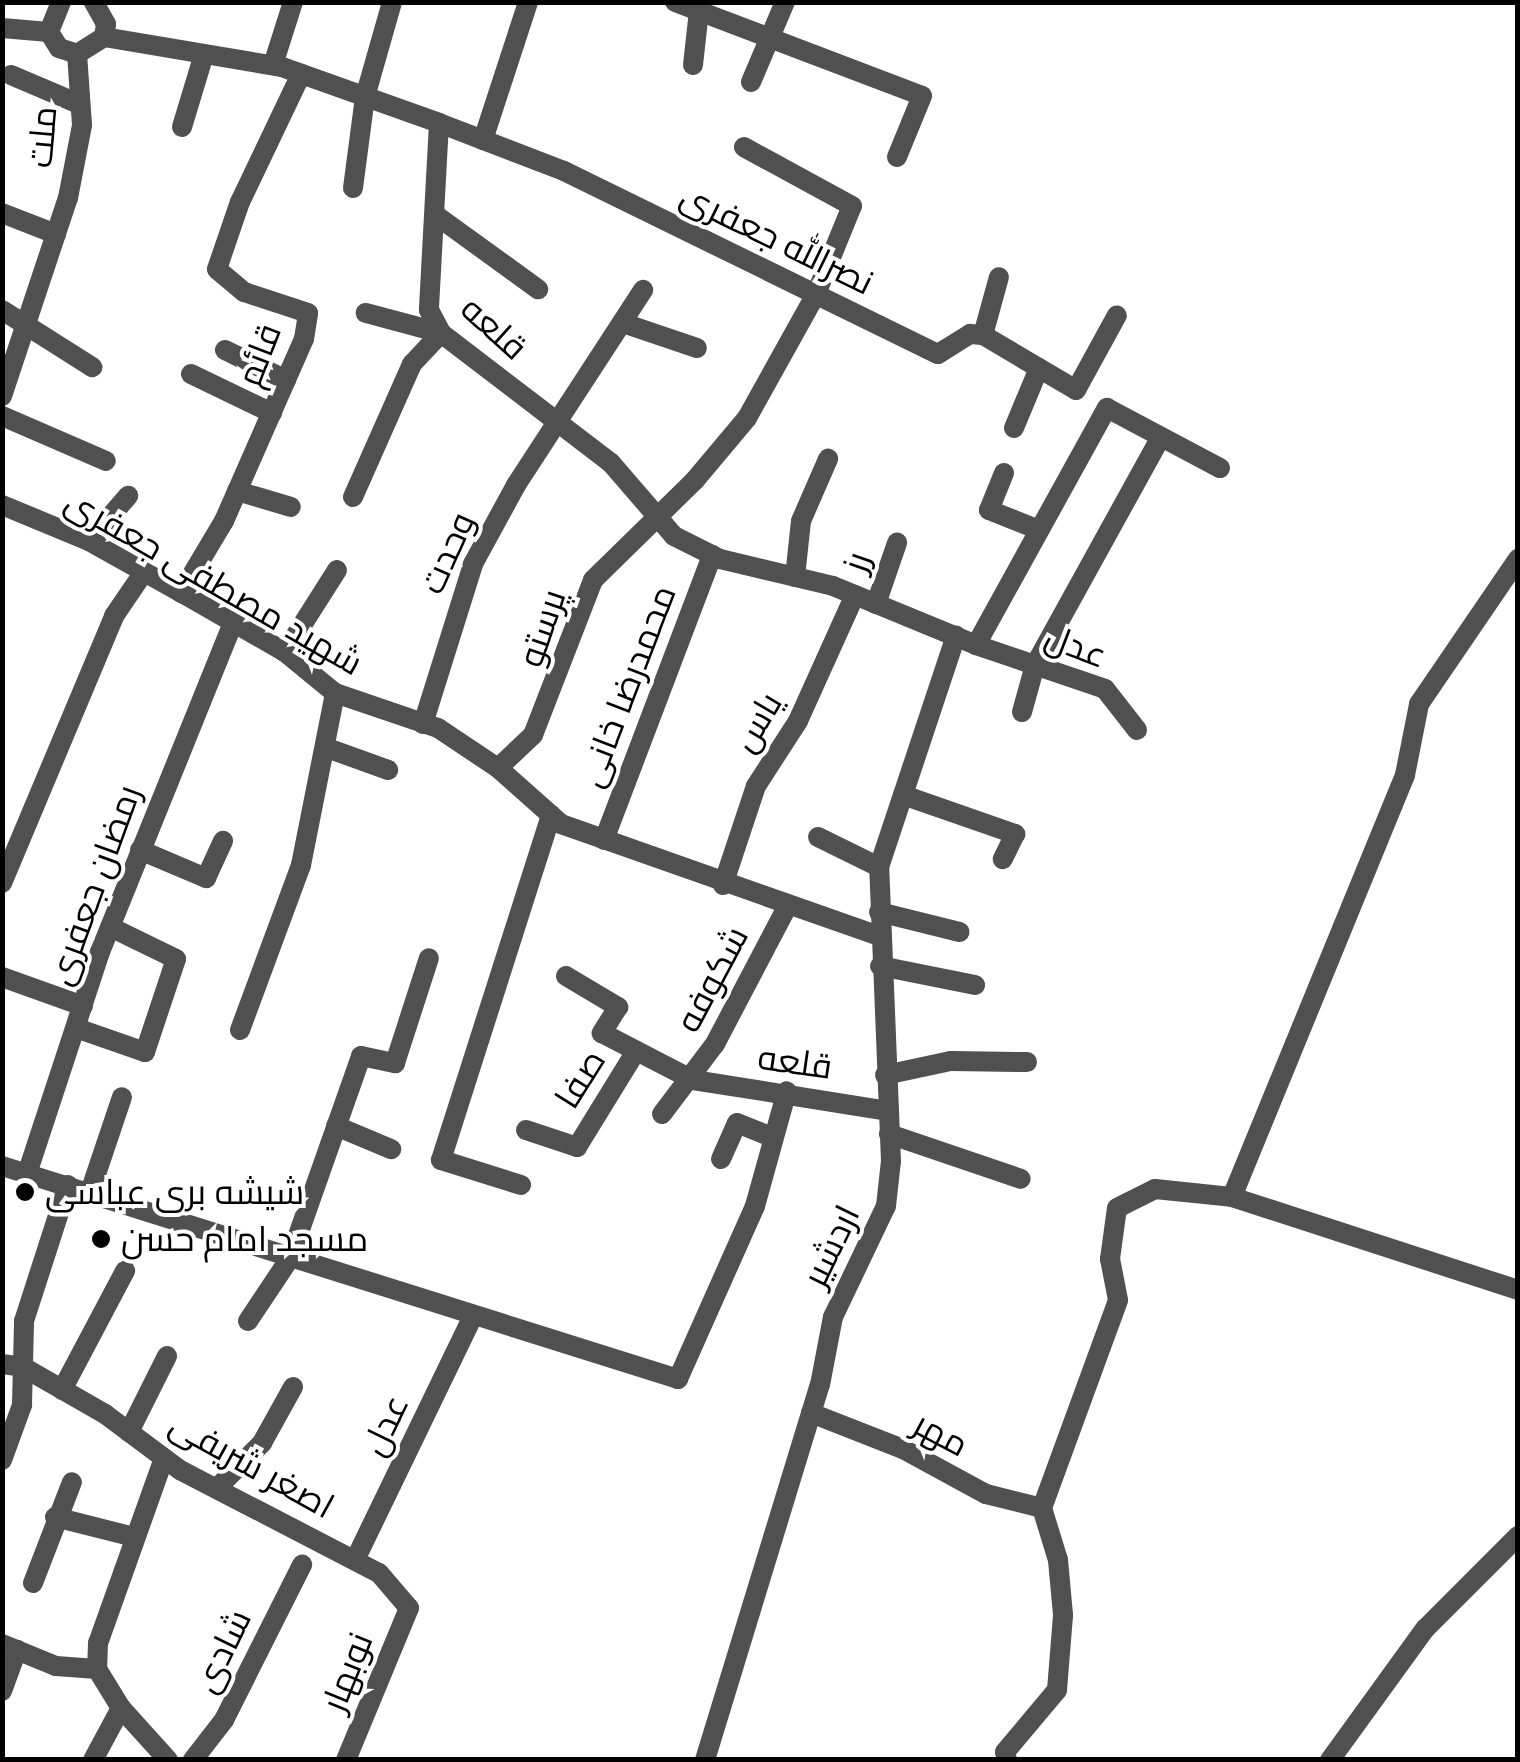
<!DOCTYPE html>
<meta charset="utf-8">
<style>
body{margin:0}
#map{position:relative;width:1520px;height:1762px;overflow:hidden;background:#fff;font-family:Figtree,Cairo,sans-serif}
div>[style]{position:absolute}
.minor>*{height:20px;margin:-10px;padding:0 10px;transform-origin:10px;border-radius:10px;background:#505050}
.tertiary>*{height:20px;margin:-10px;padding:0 10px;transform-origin:10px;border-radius:10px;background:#505050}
.dots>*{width:28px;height:28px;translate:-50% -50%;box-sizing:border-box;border:5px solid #fff;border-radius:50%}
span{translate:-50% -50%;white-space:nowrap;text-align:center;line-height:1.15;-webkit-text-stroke:8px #fff;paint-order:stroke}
.street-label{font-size:35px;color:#000}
.poi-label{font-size:35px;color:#000}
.left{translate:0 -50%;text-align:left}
.frame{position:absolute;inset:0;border:5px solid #000;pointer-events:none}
</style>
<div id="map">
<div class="minor">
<i style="left:675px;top:2px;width:264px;rotate:20.8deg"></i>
<i style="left:922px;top:96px;width:66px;rotate:112.3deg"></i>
<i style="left:2px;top:28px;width:47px;rotate:4.9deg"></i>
<i style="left:104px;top:37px;width:181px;rotate:9.6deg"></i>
<i style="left:282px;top:67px;width:167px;rotate:19.6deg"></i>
<i style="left:439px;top:123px;width:134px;rotate:21deg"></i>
<i style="left:564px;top:171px;width:416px;rotate:26.1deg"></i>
<i style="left:938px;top:354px;width:38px;rotate:-32deg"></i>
<i style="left:970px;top:334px;width:13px;rotate:4deg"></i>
<i style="left:983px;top:335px;width:108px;rotate:30.6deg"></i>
<i style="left:1076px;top:390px;width:85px;rotate:-61.3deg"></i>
<i style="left:273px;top:65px;width:66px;rotate:-72.4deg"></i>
<i style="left:693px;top:65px;width:54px;rotate:-83.7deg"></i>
<i style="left:11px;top:75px;width:74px;rotate:23.1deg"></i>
<i style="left:751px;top:82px;width:87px;rotate:-67deg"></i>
<i style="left:439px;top:123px;width:187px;rotate:93.1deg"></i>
<i style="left:429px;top:310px;width:26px;rotate:62deg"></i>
<i style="left:441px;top:333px;width:214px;rotate:37.4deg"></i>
<i style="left:611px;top:463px;width:96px;rotate:49.2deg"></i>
<i style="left:674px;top:536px;width:51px;rotate:26.6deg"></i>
<i style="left:720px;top:559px;width:116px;rotate:13.4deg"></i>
<i style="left:833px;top:586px;width:155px;rotate:22.4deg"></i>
<i style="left:976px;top:645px;width:136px;rotate:18.8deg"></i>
<i style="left:1105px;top:689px;width:52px;rotate:52deg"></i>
<i style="left:182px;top:127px;width:76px;rotate:-73.2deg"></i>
<i style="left:483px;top:140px;width:145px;rotate:-71.9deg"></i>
<i style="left:353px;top:188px;width:92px;rotate:-82.5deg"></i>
<i style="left:365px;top:97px;width:99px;rotate:-74.1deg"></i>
<i style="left:2px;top:213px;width:58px;rotate:21.3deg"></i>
<i style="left:437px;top:216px;width:125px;rotate:35.9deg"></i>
<i style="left:2px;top:310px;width:107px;rotate:32.3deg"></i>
<i style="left:623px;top:323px;width:78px;rotate:18.7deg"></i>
<i style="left:983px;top:335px;width:60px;rotate:-74.6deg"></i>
<i style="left:225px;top:350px;width:68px;rotate:26.2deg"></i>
<i style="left:191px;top:374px;width:90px;rotate:25.7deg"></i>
<i style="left:2px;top:416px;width:113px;rotate:23.4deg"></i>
<i style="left:1014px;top:428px;width:65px;rotate:-67.4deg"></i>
<i style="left:1004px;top:473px;width:40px;rotate:112deg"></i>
<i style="left:989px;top:510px;width:54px;rotate:21.8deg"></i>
<i style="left:237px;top:491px;width:56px;rotate:16.5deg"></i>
<i style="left:353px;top:497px;width:145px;rotate:-66.1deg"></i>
<i style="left:412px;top:364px;width:42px;rotate:-46.9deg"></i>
<i style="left:441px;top:333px;width:78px;rotate:-165.1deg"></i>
<i style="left:2px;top:505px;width:94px;rotate:22.5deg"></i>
<i style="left:89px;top:541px;width:109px;rotate:29.2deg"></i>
<i style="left:184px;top:594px;width:116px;rotate:29.9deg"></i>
<i style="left:285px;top:652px;width:65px;rotate:39.4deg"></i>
<i style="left:335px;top:693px;width:109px;rotate:18.8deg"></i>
<i style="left:438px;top:728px;width:72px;rotate:33.7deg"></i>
<i style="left:498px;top:768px;width:84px;rotate:41.6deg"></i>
<i style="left:561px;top:824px;width:337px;rotate:19.4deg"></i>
<i style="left:89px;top:541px;width:60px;rotate:-49.1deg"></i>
<i style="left:795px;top:577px;width:56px;rotate:-83.9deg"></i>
<i style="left:801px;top:521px;width:68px;rotate:-66.5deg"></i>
<i style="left:181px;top:593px;width:84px;rotate:-59.2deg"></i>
<i style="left:224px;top:521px;width:199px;rotate:-66.3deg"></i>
<i style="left:304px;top:339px;width:26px;rotate:-81deg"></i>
<i style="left:308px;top:313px;width:67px;rotate:-161.8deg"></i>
<i style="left:244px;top:292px;width:35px;rotate:-140deg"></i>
<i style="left:217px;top:269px;width:71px;rotate:-71.1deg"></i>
<i style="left:240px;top:202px;width:142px;rotate:-64.5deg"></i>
<i style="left:876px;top:604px;width:65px;rotate:-71deg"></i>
<i style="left:976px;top:645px;width:271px;rotate:-61.1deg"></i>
<i style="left:1107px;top:408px;width:128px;rotate:28deg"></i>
<i style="left:285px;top:652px;width:97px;rotate:-57.6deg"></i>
<i style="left:1022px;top:712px;width:49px;rotate:-74.5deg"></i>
<i style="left:1035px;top:665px;width:260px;rotate:-61.1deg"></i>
<i style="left:423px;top:724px;width:168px;rotate:-72.6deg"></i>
<i style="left:473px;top:564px;width:90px;rotate:-61.4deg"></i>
<i style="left:516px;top:485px;width:233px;rotate:-56.9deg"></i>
<i style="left:327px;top:748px;width:65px;rotate:19.8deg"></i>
<i style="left:498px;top:768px;width:48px;rotate:-43.3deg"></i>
<i style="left:533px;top:735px;width:166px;rotate:-68.8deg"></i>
<i style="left:593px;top:580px;width:143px;rotate:-44.4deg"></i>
<i style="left:695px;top:480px;width:81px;rotate:-50deg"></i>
<i style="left:747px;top:418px;width:142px;rotate:-60.9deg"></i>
<i style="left:816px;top:294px;width:95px;rotate:-67.8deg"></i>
<i style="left:852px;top:206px;width:123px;rotate:-151.4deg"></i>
<i style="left:903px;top:795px;width:119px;rotate:19.2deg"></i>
<i style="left:1015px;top:834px;width:28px;rotate:116deg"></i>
<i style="left:818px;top:837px;width:68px;rotate:26.2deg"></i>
<i style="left:604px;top:840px;width:305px;rotate:-69.2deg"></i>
<i style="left:140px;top:850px;width:72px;rotate:23deg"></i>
<i style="left:206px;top:878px;width:41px;rotate:-65.3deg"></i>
<i style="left:2px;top:883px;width:290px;rotate:-67.2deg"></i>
<i style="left:114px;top:616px;width:53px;rotate:-55.7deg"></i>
<i style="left:723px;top:885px;width:104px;rotate:-71.6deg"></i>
<i style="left:756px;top:786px;width:77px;rotate:-57.1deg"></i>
<i style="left:798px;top:721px;width:138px;rotate:-65.7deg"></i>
<i style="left:879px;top:912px;width:83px;rotate:13.9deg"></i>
<i style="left:880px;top:966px;width:97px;rotate:11.3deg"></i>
<i style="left:566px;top:976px;width:61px;rotate:30.8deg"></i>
<i style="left:618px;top:1007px;width:31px;rotate:122deg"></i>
<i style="left:602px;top:1033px;width:102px;rotate:27.3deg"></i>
<i style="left:693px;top:1080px;width:197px;rotate:9deg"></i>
<i style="left:2px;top:977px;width:86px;rotate:19.7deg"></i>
<i style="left:76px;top:1028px;width:73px;rotate:19.2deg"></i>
<i style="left:145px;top:1052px;width:98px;rotate:-71.6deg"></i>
<i style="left:176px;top:959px;width:73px;rotate:-154.1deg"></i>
<i style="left:240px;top:1030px;width:176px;rotate:-69.7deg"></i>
<i style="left:301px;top:865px;width:175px;rotate:-78.8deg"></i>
<i style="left:885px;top:1075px;width:67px;rotate:-12deg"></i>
<i style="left:951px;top:1061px;width:76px;rotate:0.8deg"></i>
<i style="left:662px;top:1114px;width:88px;rotate:-52.9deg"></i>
<i style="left:715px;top:1044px;width:153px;rotate:-62.3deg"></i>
<i style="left:336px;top:1126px;width:60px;rotate:22.7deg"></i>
<i style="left:526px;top:1130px;width:54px;rotate:18.4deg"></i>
<i style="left:577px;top:1147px;width:113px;rotate:-58.4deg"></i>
<i style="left:889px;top:1134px;width:139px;rotate:18.8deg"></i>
<i style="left:721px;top:1159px;width:39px;rotate:-66deg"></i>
<i style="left:737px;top:1123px;width:37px;rotate:22deg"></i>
<i style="left:2px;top:1166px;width:709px;rotate:17.49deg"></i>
<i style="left:678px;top:1379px;width:189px;rotate:-66deg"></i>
<i style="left:755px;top:1206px;width:119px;rotate:-74.5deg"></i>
<i style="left:27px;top:1174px;width:234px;rotate:-71.8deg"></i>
<i style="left:100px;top:952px;width:356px;rotate:-68deg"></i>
<i style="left:521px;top:1185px;width:84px;rotate:-162.6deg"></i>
<i style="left:441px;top:1160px;width:362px;rotate:-72.3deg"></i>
<i style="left:90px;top:1192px;width:100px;rotate:-71.4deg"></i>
<i style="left:1232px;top:1197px;width:301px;rotate:18deg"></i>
<i style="left:248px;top:1321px;width:76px;rotate:-56.3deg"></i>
<i style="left:290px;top:1258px;width:214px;rotate:-70.6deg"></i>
<i style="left:361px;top:1056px;width:35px;rotate:12deg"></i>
<i style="left:395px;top:1063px;width:110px;rotate:-72.1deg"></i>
<i style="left:2px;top:1364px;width:21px;rotate:8deg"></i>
<i style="left:23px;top:1367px;width:95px;rotate:29.8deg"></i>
<i style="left:105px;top:1414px;width:94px;rotate:36.7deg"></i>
<i style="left:180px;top:1470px;width:224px;rotate:27.4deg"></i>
<i style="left:379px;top:1573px;width:46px;rotate:49.4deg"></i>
<i style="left:409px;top:1608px;width:165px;rotate:112.5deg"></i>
<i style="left:62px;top:1390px;width:135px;rotate:-62.1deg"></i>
<i style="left:811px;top:1413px;width:99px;rotate:21.4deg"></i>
<i style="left:903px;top:1449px;width:94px;rotate:28.5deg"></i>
<i style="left:986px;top:1494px;width:58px;rotate:14deg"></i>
<i style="left:129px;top:1432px;width:85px;rotate:-63.4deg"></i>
<i style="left:164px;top:1458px;width:196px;rotate:109.6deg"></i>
<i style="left:98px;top:1643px;width:26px;rotate:92deg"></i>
<i style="left:97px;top:1669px;width:46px;rotate:58.4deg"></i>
<i style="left:121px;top:1708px;width:70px;rotate:47.9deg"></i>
<i style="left:2px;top:1460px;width:59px;rotate:-70deg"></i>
<i style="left:22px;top:1405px;width:84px;rotate:-88.6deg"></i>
<i style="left:24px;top:1321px;width:143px;rotate:-72.1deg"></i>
<i style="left:217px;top:1488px;width:64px;rotate:-45deg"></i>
<i style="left:262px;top:1443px;width:64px;rotate:-61deg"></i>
<i style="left:55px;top:1517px;width:81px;rotate:14.2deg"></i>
<i style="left:355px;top:1560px;width:269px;rotate:-64.2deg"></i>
<i style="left:33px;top:1583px;width:108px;rotate:-68.9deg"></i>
<i style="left:2px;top:1644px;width:58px;rotate:22.2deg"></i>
<i style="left:56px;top:1666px;width:41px;rotate:4.2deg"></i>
<i style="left:2px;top:1691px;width:44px;rotate:-69.9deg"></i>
<i style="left:93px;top:1760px;width:59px;rotate:-61.7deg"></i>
<i style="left:193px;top:1760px;width:51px;rotate:-52.2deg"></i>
<i style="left:224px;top:1720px;width:174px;rotate:-63.3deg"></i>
<i style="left:705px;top:1760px;width:392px;rotate:-73deg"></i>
<i style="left:820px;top:1385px;width:69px;rotate:-79.2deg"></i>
<i style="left:833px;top:1317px;width:123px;rotate:-64.5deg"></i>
<i style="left:886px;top:1206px;width:45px;rotate:-83.7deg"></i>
<i style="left:891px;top:1161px;width:294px;rotate:-92.3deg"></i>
<i style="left:879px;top:867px;width:244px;rotate:-71.6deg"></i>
<i style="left:1007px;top:1760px;width:8px;rotate:-104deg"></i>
<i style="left:1005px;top:1752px;width:81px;rotate:-50deg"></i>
<i style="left:1057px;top:1690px;width:75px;rotate:-85.4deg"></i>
<i style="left:1063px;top:1615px;width:55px;rotate:-95.2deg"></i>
<i style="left:1058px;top:1560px;width:54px;rotate:-107.1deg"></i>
<i style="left:1042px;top:1508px;width:221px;rotate:-69.9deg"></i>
<i style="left:1118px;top:1300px;width:42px;rotate:-101deg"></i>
<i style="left:1110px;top:1259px;width:51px;rotate:-82.2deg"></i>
<i style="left:1117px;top:1208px;width:42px;rotate:-26.6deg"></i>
<i style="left:1155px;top:1189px;width:77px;rotate:5.9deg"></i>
<i style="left:1232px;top:1197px;width:456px;rotate:-67.7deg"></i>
<i style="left:1405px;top:775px;width:72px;rotate:-78.8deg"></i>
<i style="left:1419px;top:704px;width:176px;rotate:-55.7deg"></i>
<i style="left:1330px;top:1760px;width:162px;rotate:-54.1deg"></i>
<i style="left:1425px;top:1629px;width:132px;rotate:-45deg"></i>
</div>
<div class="tertiary">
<i style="left:61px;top:2px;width:32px;rotate:112deg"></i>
<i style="left:49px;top:32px;width:19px;rotate:58deg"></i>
<i style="left:59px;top:48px;width:19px;rotate:18deg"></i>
<i style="left:77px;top:54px;width:32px;rotate:-32deg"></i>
<i style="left:104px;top:37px;width:13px;rotate:-81deg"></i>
<i style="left:106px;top:24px;width:25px;rotate:-119deg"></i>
<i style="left:2px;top:396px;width:209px;rotate:-71.6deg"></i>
<i style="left:68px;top:198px;width:74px;rotate:-79.1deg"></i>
<i style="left:82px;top:125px;width:71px;rotate:-94deg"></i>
</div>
<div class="dots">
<i style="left:25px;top:1192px;background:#000"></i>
<i style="left:101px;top:1239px;background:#000"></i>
</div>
<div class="street-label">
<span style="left:42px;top:137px;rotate:-85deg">ملت</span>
<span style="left:777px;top:239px;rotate:26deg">نصرالله جعفری</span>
<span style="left:494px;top:328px;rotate:42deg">قلعه</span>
<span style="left:259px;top:355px;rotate:-69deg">قائم</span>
<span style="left:447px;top:553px;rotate:-66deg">وحدت</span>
<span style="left:856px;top:562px;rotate:-71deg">رز</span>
<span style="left:214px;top:582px;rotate:30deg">شهید مصطفی جعفری</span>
<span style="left:542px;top:628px;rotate:-71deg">پرستو</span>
<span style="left:1076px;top:646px;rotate:21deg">عدل</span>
<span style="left:627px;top:686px;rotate:-69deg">محمدرضا خانی</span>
<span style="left:757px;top:722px;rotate:-59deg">یاس</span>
<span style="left:94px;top:885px;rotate:-70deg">رمضان جعفری</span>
<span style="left:712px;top:979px;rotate:-62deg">شکوفه</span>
<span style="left:795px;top:1062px;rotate:8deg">قلعه</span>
<span style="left:580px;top:1079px;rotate:-58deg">صفا</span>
<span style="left:831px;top:1246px;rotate:-64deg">اردشیر</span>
<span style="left:385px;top:1425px;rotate:-64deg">عدل</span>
<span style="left:941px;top:1434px;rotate:28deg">مهر</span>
<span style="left:252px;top:1465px;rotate:29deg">اصغر شریفی</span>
<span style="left:222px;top:1651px;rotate:-64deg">شادی</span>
<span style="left:347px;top:1672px;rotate:-68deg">نوبهار</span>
</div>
<div class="poi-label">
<span class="left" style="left:45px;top:1192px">شیشه بری عباسی</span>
<span class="left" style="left:121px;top:1239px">مسجد امام حسن</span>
</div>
<div class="frame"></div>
</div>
